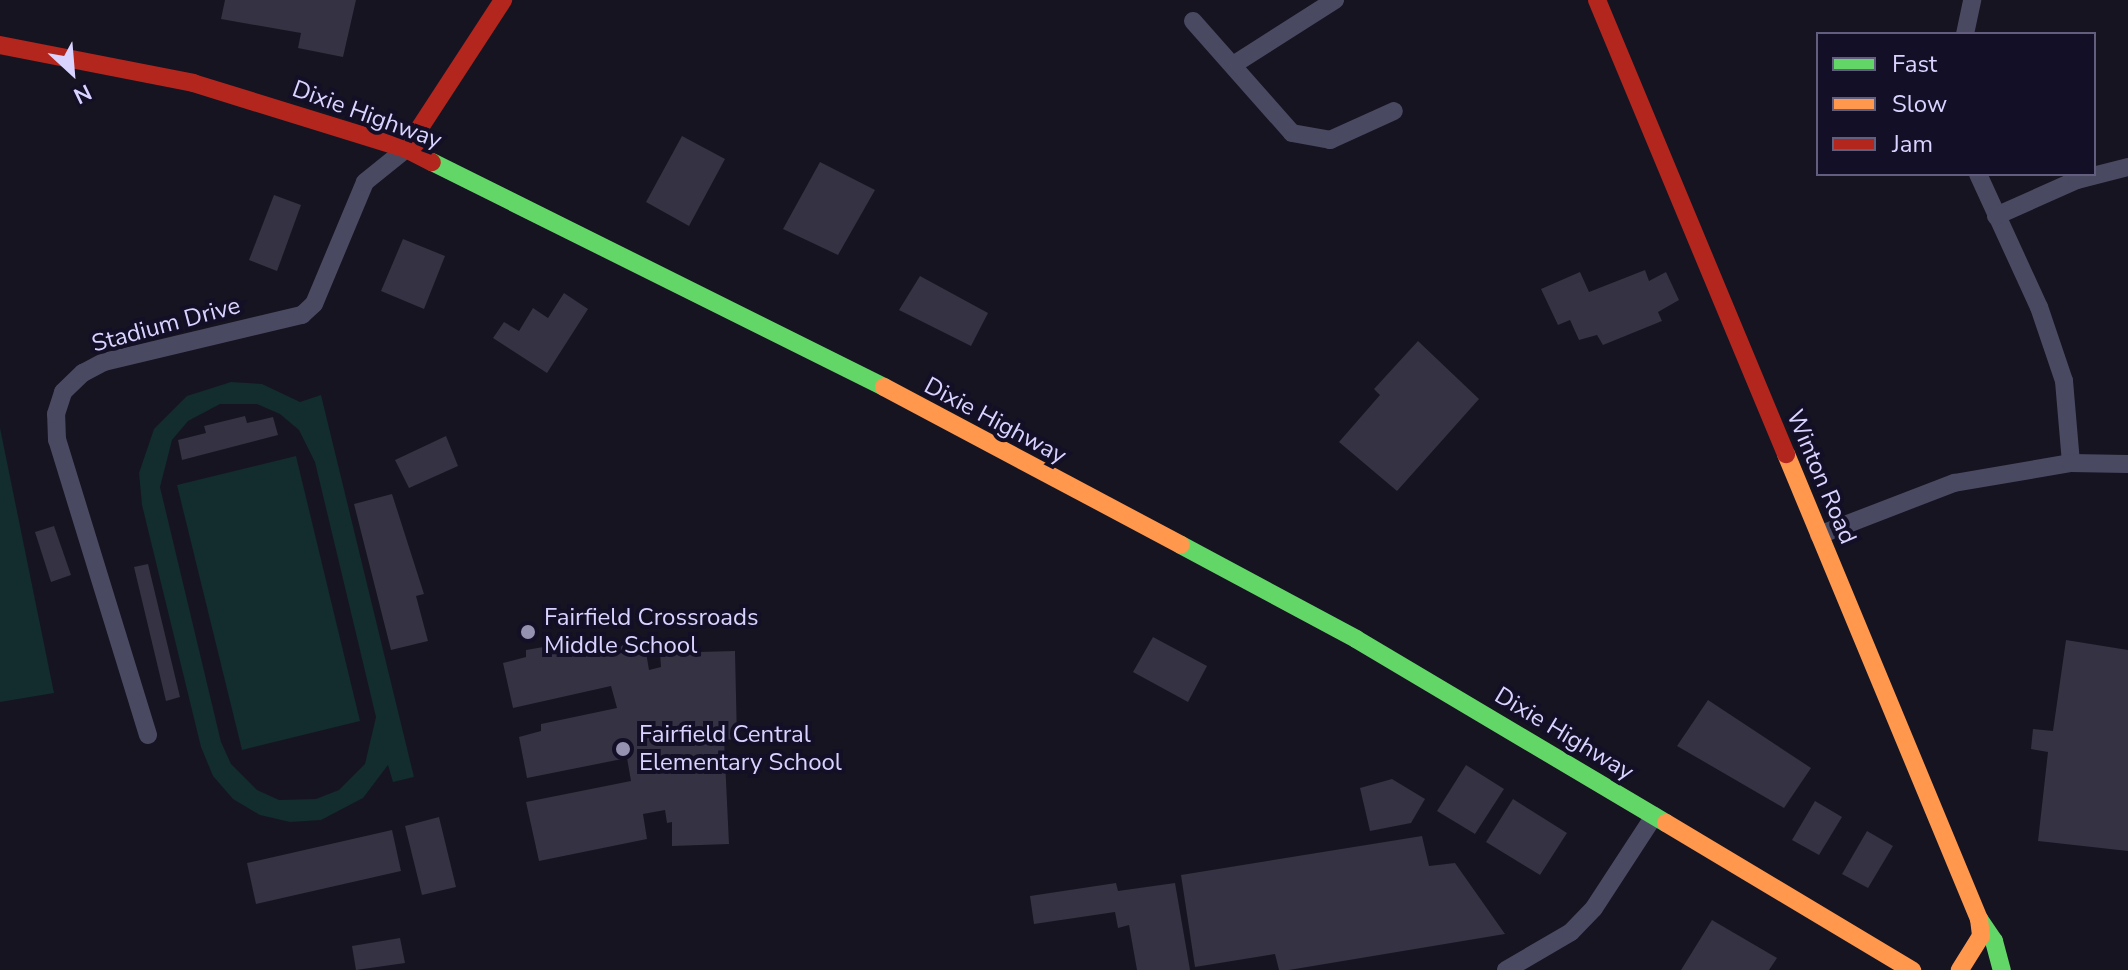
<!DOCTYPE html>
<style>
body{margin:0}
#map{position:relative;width:2128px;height:970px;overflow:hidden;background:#161421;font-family:"Nunito Sans",sans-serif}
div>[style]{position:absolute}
.green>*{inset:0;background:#132c2d}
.building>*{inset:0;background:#343243}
.street>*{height:18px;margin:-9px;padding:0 9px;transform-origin:9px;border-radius:9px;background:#4a4962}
.fast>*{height:18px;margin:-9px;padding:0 9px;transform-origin:9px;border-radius:9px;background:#63d668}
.slow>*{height:18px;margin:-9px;padding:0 9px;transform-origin:9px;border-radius:9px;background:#ff974d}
.jam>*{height:18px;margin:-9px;padding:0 9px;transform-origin:9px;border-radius:9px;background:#b3261e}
.dots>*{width:22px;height:22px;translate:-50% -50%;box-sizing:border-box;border:4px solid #130f26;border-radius:50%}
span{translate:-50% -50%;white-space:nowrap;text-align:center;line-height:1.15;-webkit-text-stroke:8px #130f26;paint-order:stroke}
.street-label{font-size:24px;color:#d9d4ff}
.poi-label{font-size:24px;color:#d9d4ff}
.left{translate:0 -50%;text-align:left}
.legend{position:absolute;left:1816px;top:32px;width:280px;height:144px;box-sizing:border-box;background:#130f26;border:2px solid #625e7d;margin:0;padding:10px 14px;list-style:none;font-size:24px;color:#d9d4ff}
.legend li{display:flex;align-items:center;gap:16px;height:40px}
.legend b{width:40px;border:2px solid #625e7d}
.north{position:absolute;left:32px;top:32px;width:80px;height:80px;-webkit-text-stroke:6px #130f26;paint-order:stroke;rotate:154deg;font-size:22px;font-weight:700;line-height:32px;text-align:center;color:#d9d4ff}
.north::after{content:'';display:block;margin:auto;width:28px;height:36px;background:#d9d4ff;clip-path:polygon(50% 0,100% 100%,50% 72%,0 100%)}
</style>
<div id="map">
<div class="green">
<i style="clip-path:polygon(evenodd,231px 382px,262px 384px,300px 402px,321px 395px,414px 777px,393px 782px,388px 765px,363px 798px,321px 820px,290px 822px,260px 815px,233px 799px,213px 776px,201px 747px,142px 505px,139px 473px,154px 429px,187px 396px,231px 382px,220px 404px,257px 404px,280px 414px,299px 430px,315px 462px,376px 717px,365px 764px,339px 790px,316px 799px,279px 800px,257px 790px,231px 764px,221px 742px,160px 487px,172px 440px,188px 421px,220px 404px)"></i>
<i style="clip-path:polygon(0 428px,54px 693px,0 702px)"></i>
<i style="clip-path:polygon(296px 456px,360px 721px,242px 750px,177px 485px)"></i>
</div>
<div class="building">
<i style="clip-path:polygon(225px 0,356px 0,343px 57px,298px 48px,301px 33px,221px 19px)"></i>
<i style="clip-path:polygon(682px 136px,725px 159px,689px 226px,646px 202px)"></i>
<i style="clip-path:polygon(820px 162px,875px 190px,838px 255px,783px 229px)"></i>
<i style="clip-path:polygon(274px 195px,301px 205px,277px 271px,249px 260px)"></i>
<i style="clip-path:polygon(403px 239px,445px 256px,424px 309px,381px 291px)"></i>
<i style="clip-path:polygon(1645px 270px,1649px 281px,1666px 272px,1679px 300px,1658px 312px,1662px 321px,1603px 345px,1597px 335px,1579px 340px,1570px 320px,1558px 325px,1541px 289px,1580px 272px,1589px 292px)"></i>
<i style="clip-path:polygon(920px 276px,988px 313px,971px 346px,899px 310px)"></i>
<i style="clip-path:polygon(564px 293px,588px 309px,547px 373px,493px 338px,504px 322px,519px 331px,533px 308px,548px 318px)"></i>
<i style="clip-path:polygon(1418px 341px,1479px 399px,1397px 491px,1339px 442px,1380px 395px,1374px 389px)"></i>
<i style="clip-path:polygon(245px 416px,247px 423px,273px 417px,278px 435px,182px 460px,178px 440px,206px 433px,204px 426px)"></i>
<i style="clip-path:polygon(446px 436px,458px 466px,409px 488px,395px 460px)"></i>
<i style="clip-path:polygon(392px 494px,424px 594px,416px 596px,428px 641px,391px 650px,354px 504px)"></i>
<i style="clip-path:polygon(54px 526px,71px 575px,51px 582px,35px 532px)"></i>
<i style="clip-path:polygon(148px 564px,180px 697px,166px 701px,134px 567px)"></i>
<i style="clip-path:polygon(601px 637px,604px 649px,644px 640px,649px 670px,661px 667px,660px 653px,735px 651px,737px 740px,724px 739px,729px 844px,672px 846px,672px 822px,667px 823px,665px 810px,643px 814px,647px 839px,539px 861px,526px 802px,631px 781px,627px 758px,527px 778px,519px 737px,541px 731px,541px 724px,617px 708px,611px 686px,513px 708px,503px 663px,526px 657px,526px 650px)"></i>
<i style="clip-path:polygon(1153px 637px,1207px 666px,1188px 702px,1133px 672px)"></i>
<i style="clip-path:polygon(2066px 640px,2128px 650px,2128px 851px,2038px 841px,2048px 752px,2031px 749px,2033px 729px,2053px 731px)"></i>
<i style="clip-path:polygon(1708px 700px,1811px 768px,1784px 808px,1677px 746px)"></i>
<i style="clip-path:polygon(1466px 765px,1504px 789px,1475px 834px,1437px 811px)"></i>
<i style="clip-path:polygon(1392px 779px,1425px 799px,1411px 823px,1370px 831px,1360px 788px)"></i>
<i style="clip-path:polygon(1513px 799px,1567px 833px,1540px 875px,1486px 842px)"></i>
<i style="clip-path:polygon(1815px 801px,1842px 817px,1819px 855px,1792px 840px)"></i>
<i style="clip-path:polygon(439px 817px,456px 887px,422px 895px,405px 826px)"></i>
<i style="clip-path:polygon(392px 830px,401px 871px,256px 904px,247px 863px)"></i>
<i style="clip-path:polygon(1867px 831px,1893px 846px,1868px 888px,1842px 874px)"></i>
<i style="clip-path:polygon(1422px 836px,1429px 866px,1455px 863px,1505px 934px,1289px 970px,1279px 970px,1275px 954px,1195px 967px,1181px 875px)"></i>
<i style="clip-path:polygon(1116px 883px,1118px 891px,1175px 883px,1190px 970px,1137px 970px,1129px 925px,1118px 928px,1115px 912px,1034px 924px,1030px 896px)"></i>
<i style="clip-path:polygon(1712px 920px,1777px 958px,1769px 970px,1681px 970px)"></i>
<i style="clip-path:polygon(400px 938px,405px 963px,356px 970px,352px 946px)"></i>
</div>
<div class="street">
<i style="left:1193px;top:21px;width:149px;rotate:48.5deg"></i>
<i style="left:1292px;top:133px;width:39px;rotate:10deg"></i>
<i style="left:1330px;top:140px;width:70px;rotate:-24.4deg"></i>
<i style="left:1965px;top:34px;width:35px;rotate:-78deg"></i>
<i style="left:1233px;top:65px;width:121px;rotate:-32.5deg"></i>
<i style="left:1978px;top:174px;width:146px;rotate:65.4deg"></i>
<i style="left:2039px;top:307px;width:78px;rotate:71.3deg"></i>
<i style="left:2064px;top:381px;width:82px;rotate:85.1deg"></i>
<i style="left:1996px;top:216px;width:89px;rotate:-24deg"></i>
<i style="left:2077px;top:180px;width:53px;rotate:-14.3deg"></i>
<i style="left:1819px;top:535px;width:145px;rotate:-21.1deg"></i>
<i style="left:1954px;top:483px;width:119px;rotate:-9.7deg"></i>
<i style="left:2071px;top:463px;width:57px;rotate:1deg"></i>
<i style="left:148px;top:735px;width:309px;rotate:-107.1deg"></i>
<i style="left:57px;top:440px;width:26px;rotate:-92deg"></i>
<i style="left:56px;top:414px;width:23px;rotate:-72deg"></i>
<i style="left:63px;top:392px;width:28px;rotate:-44deg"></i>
<i style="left:83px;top:373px;width:24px;rotate:-28deg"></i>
<i style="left:104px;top:362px;width:204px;rotate:-13.4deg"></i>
<i style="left:302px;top:315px;width:16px;rotate:-43deg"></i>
<i style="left:314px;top:304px;width:132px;rotate:-67.3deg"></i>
<i style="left:365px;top:182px;width:53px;rotate:-38.8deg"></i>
<i style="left:1506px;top:970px;width:75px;rotate:-30.3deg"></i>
<i style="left:1571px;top:932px;width:33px;rotate:-46deg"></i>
<i style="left:1594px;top:908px;width:110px;rotate:-56.9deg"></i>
</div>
<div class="fast">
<i style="left:432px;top:162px;width:505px;rotate:26.46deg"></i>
<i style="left:1181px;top:545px;width:199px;rotate:28.2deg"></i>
<i style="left:1356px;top:639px;width:360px;rotate:30.7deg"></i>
<i style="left:1979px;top:919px;width:27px;rotate:56deg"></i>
<i style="left:1994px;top:941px;width:30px;rotate:75deg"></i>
</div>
<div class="slow">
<i style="left:884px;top:387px;width:336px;rotate:28deg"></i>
<i style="left:1786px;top:454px;width:503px;rotate:67.46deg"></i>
<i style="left:1979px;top:919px;width:17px;rotate:83deg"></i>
<i style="left:1981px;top:936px;width:40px;rotate:122deg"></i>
<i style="left:1666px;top:823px;width:287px;rotate:30.9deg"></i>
</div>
<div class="jam">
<i style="left:1597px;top:0;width:492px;rotate:67.4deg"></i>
<i style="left:0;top:45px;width:197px;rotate:11.1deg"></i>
<i style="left:193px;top:83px;width:223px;rotate:17.2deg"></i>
<i style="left:406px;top:149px;width:29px;rotate:27deg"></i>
<i style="left:406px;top:149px;width:178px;rotate:-56.9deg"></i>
</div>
<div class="dots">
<i style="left:528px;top:632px;background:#9591b1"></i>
<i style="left:623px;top:749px;background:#9591b1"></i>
</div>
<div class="street-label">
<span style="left:367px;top:115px;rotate:20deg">Dixie Highway</span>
<span style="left:166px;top:325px;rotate:-15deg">Stadium Drive</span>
<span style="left:995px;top:421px;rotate:28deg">Dixie Highway</span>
<span style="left:1821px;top:477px;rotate:67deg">Winton Road</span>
<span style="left:1564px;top:734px;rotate:31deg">Dixie Highway</span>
</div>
<div class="poi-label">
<span class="left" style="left:544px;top:632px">Fairfield Crossroads<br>Middle School</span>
<span class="left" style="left:639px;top:749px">Fairfield Central<br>Elementary School</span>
</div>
<ul class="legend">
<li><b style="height:10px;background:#63d668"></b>Fast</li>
<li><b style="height:10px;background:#ff974d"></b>Slow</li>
<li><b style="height:10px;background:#b3261e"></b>Jam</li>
</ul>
<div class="north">N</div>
</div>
